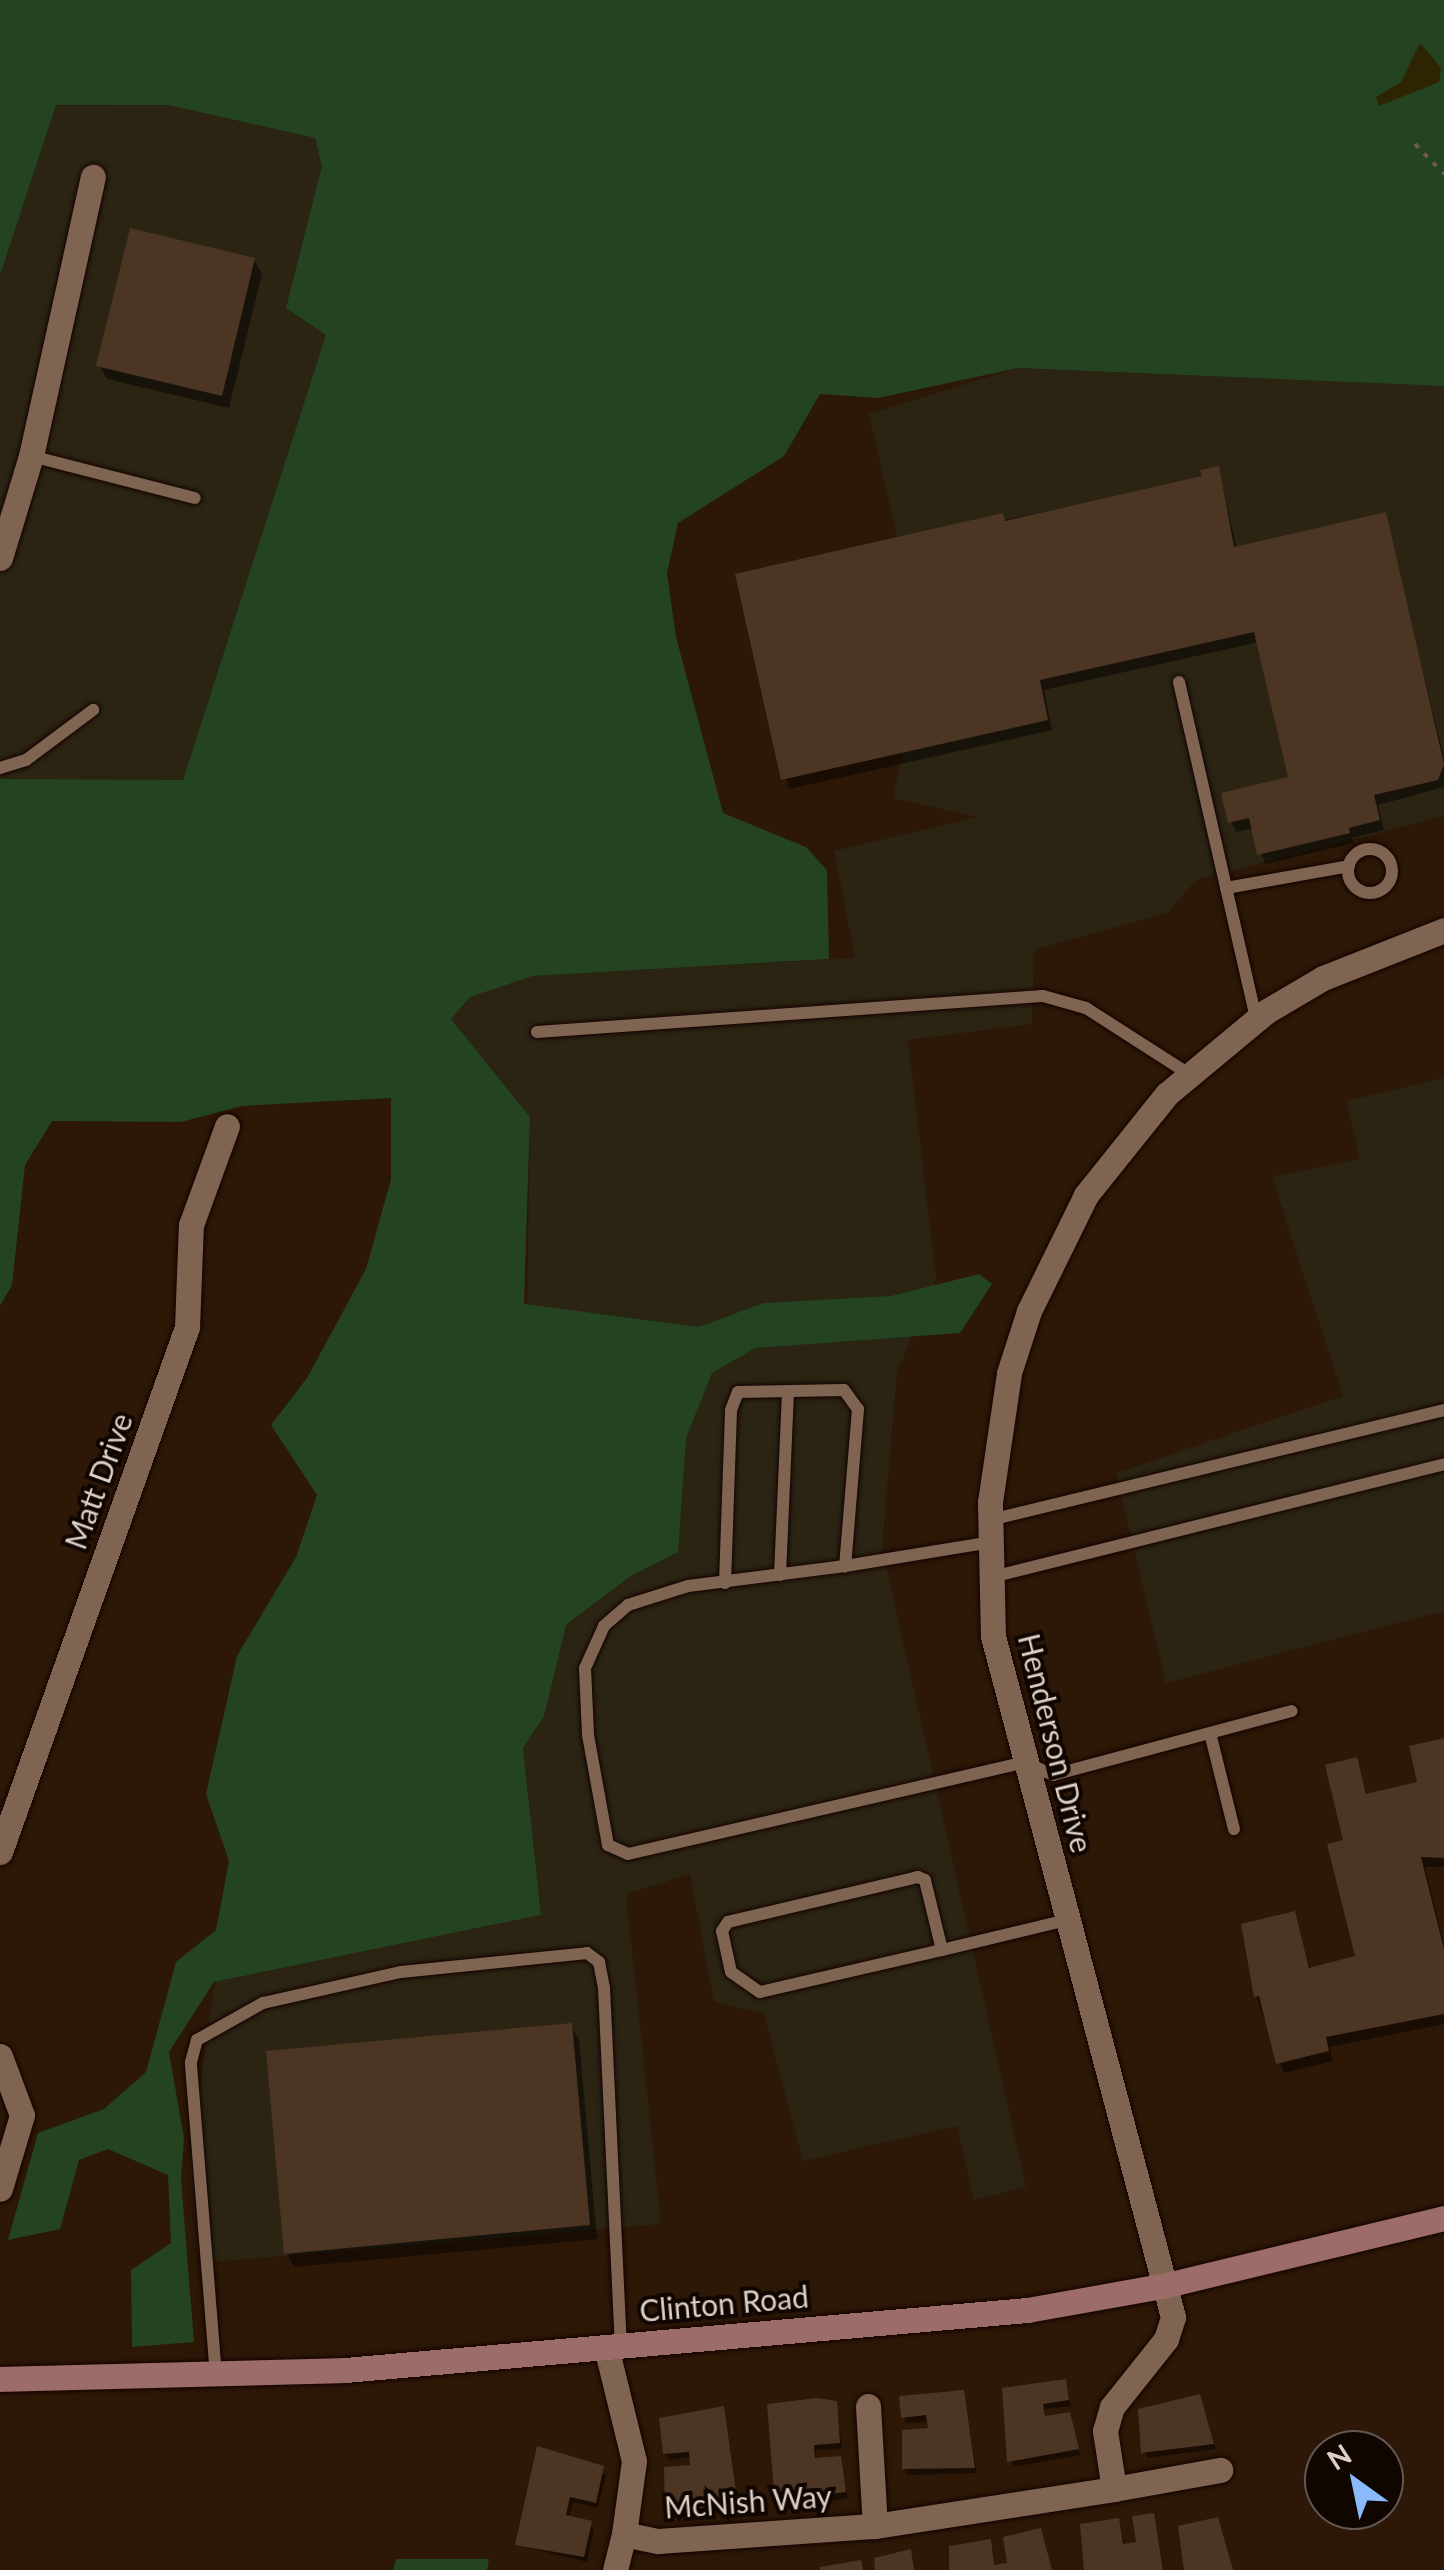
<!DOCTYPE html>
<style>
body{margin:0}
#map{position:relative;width:1444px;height:2570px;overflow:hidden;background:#2d1707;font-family:Lato,sans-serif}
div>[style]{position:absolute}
.industrial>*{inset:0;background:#2b2413}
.green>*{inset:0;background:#234321}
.sand>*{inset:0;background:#2c2403}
.shadow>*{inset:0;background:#0007}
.building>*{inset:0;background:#4d3524}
.path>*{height:4px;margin-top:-2px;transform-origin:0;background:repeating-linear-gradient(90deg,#6e5a4d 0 5px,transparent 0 13px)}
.roads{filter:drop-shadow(0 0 2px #140300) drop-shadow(0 0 2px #140300)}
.lane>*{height:12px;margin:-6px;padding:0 6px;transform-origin:6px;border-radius:6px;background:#7f6452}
.lane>.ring{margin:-6px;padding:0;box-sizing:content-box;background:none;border:12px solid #7f6452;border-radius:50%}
.street>*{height:25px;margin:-12.5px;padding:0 12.5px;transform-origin:12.5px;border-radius:12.5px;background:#7f6452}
.secondary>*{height:25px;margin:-12.5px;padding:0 12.5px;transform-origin:12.5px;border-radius:12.5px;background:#9b6c68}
span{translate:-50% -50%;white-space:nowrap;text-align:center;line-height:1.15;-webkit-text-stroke:8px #0f0602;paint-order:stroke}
.street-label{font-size:30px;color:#decec4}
.north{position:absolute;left:1304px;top:2430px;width:100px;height:100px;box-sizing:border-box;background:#0f0602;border:2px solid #625650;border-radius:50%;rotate:327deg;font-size:28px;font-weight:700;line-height:40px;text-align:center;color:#decec4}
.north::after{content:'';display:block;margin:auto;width:35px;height:45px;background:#88bafc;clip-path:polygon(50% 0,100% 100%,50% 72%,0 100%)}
</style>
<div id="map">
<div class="industrial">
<i style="clip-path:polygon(168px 105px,315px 138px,323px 166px,327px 335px,183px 781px,0 779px,0 106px)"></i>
<i style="clip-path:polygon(1018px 368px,1444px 386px,1444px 816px,1196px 880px,1167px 913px,1034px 950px,1032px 1024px,908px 1040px,936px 1278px,897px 1373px,882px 1548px,1026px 2187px,974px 2200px,957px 2126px,803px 2161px,764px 2014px,714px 2002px,690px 1874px,626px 1894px,661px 2224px,200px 2263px,189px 2162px,215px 1982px,541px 1915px,521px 1731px,530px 1117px,450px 1019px,470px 997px,533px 976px,855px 958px,834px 851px,977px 817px,893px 798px,943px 569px,877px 549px,897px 536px,869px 414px)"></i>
<i style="clip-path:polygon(1444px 1078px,1444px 1611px,1166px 1683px,1116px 1473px,1343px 1396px,1272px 1177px,1360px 1159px,1346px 1101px)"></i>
</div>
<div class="green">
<i style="clip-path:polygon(0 0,1444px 0,1444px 386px,1018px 368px,878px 398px,820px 394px,784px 456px,678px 523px,667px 573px,676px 637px,723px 813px,806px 847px,827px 870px,829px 959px,533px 976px,470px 997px,451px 1019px,530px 1117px,524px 1304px,699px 1327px,763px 1303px,891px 1296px,979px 1274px,992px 1284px,960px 1333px,755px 1348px,712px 1373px,686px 1438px,678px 1552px,629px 1577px,566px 1625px,544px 1716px,523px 1748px,541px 1915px,214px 1982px,169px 2052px,184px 2138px,181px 2179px,194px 2342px,132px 2347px,131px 2270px,171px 2243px,168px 2175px,108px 2149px,79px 2160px,60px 2229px,8px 2240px,38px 2133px,104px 2109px,146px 2072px,176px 1962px,216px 1930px,229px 1861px,206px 1794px,237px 1656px,296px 1557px,317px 1495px,271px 1425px,307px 1378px,366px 1269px,391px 1179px,391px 1098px,242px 1106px,181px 1122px,52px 1121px,25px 1165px,12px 1285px,0 1306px,0 779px,183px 780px,326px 335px,286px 308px,322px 166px,315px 138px,168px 105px,56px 105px,0 275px)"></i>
<i style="clip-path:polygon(396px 2559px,489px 2559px,487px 2570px,393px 2570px)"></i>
</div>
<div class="sand">
<i style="clip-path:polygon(1420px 43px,1441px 68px,1439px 82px,1379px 106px,1376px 97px,1401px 82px)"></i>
</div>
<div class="shadow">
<i style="clip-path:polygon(254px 260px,262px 274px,229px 408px,107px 379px,99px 365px)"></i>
<i style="clip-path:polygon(1218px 468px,1237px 549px,1385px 515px,1444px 758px,1444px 787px,1378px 805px,1384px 830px,1352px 838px,1354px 843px,1265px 864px,1253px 828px,1236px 832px,1231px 822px,1291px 779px,1259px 642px,1044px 690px,1052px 730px,789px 789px,738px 576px,1205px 478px)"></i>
<i style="clip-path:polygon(1444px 1740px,1444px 1867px,1425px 1867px,1444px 1944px,1444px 2024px,1330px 2047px,1333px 2061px,1284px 2073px,1256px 1996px,1293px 1914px,1311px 1970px,1358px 1958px,1346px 1842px,1356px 1760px,1368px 1797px,1420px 1783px)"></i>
<i style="clip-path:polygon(571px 2026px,579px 2039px,597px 2239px,294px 2267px,287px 2253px)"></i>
<i style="clip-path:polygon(1064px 2381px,1071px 2406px,1045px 2409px,1046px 2418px,1069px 2415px,1080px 2455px,1013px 2467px,1004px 2390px)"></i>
<i style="clip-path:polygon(963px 2393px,977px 2473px,908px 2475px,904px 2469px,930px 2430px,930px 2421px,907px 2423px,904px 2417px)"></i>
<i style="clip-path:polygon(1202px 2403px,1216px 2449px,1147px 2458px,1144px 2452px)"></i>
<i style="clip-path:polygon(836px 2404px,842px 2449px,816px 2450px,817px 2460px,839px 2459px,848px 2498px,781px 2510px,777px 2504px)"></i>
<i style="clip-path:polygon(722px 2409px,739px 2512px,671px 2515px,667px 2509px,692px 2457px,669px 2460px,665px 2454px)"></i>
<i style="clip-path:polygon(539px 2449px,606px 2475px,598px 2508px,573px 2502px,569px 2518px,594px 2529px,587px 2562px,518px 2545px)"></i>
<i style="clip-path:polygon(1153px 2515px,1164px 2570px,1088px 2570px,1118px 2520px,1125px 2547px,1139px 2544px)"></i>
</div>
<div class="building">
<i style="clip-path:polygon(130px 228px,255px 258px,222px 396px,96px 366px)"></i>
<i style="clip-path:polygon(1219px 466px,1234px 547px,1386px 512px,1444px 764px,1438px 780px,1374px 795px,1380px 820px,1349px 828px,1350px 833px,1257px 855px,1249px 818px,1228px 823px,1221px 793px,1288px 777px,1254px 632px,1040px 680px,1048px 720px,781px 780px,735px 574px,1003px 513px,1005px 521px,1202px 476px,1200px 470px)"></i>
<i style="clip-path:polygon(1444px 1738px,1444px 1858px,1421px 1857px,1444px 1949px,1444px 2014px,1326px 2037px,1329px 2051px,1276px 2064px,1259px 1996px,1254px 1997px,1241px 1924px,1295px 1911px,1309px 1968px,1355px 1956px,1327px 1844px,1343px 1840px,1325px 1765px,1357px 1757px,1366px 1794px,1417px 1782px,1409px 1746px)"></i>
<i style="clip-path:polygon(572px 2023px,590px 2225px,284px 2254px,266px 2051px)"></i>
<i style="clip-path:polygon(1066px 2379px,1069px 2400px,1043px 2404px,1045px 2416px,1070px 2412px,1079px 2449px,1007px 2462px,1002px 2388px)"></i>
<i style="clip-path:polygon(964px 2390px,975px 2468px,902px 2469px,902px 2430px,928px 2428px,926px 2415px,901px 2418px,899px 2396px)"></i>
<i style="clip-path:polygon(1200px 2394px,1214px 2444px,1141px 2453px,1138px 2409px)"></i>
<i style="clip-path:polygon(817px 2398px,837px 2401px,840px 2443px,814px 2445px,815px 2458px,841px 2456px,846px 2492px,823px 2495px,824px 2501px,775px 2504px,767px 2404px)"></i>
<i style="clip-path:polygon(724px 2406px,738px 2506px,665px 2510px,664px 2467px,690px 2465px,689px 2452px,663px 2454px,659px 2418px)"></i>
<i style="clip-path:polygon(537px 2446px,604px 2466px,596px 2503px,570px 2497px,566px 2515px,592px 2521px,584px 2557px,515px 2545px)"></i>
<i style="clip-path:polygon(1154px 2513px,1163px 2570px,1084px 2570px,1080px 2524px,1119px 2518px,1123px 2544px,1136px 2542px,1132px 2516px)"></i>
<i style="clip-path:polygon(1218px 2517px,1233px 2570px,1184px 2570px,1178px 2526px)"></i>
<i style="clip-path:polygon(1041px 2528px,1052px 2570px,949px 2570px,949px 2546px,991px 2539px,994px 2565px,1007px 2563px,1003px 2537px)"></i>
<i style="clip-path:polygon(911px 2549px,914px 2570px,875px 2570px,874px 2558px)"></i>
<i style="clip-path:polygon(861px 2560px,863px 2570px,820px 2570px,820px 2567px)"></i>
</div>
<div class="path">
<i style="left:1415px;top:144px;width:42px;rotate:46deg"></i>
</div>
<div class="roads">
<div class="lane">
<i style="left:31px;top:456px;width:169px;rotate:14.4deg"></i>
<i style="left:1179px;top:682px;width:346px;rotate:77.1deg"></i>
<i style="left:0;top:768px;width:27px;rotate:-17deg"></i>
<i style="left:26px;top:760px;width:84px;rotate:-36.7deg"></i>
<i class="ring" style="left:1348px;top:849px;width:32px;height:32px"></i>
<i style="left:1226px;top:888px;width:125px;rotate:-10.1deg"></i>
<i style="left:537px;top:1032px;width:507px;rotate:-4.07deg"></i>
<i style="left:1043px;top:996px;width:45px;rotate:15.6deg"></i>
<i style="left:1086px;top:1008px;width:122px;rotate:32.7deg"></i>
<i style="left:990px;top:1520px;width:467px;rotate:-13.6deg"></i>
<i style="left:845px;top:1566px;width:158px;rotate:172.7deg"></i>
<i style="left:688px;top:1586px;width:63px;rotate:162.4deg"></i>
<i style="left:628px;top:1605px;width:32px;rotate:139deg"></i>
<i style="left:604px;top:1626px;width:46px;rotate:114.3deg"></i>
<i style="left:585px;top:1668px;width:67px;rotate:87.4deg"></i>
<i style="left:588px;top:1735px;width:112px;rotate:79.7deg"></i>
<i style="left:608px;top:1845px;width:22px;rotate:24deg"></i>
<i style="left:628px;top:1854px;width:408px;rotate:-13deg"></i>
<i style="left:1025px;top:1762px;width:31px;rotate:25deg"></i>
<i style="left:1053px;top:1775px;width:247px;rotate:-15deg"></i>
<i style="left:780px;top:1575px;width:184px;rotate:-87.5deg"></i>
<i style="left:992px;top:1577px;width:466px;rotate:-14deg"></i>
<i style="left:725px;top:1583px;width:173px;rotate:-88deg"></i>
<i style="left:731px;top:1410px;width:19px;rotate:-69deg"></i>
<i style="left:738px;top:1392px;width:106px;rotate:-1.1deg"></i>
<i style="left:844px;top:1390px;width:24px;rotate:54deg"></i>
<i style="left:858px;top:1409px;width:158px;rotate:94.7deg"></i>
<i style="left:845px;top:1566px;width:148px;rotate:-9.3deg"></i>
<i style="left:1210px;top:1733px;width:99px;rotate:76deg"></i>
<i style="left:942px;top:1950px;width:72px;rotate:-103.7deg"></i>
<i style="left:925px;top:1880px;width:8px;rotate:-157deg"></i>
<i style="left:918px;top:1877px;width:195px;rotate:166.7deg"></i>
<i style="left:728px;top:1922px;width:11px;rotate:124deg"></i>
<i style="left:722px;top:1931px;width:42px;rotate:77.6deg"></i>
<i style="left:731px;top:1972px;width:35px;rotate:35deg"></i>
<i style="left:760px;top:1992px;width:187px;rotate:-13deg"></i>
<i style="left:942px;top:1950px;width:129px;rotate:-13.5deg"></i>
<i style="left:216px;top:2376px;width:315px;rotate:-94.6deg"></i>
<i style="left:191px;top:2062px;width:23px;rotate:-75deg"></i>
<i style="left:197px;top:2040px;width:76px;rotate:-29.3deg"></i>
<i style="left:263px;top:2003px;width:141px;rotate:-12.7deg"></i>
<i style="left:401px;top:1972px;width:187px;rotate:-5.8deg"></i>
<i style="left:587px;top:1953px;width:15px;rotate:37deg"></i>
<i style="left:599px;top:1962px;width:26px;rotate:79deg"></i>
<i style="left:604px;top:1988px;width:357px;rotate:87.3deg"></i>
</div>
<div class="street">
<i style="left:0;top:558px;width:107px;rotate:-73.1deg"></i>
<i style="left:31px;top:456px;width:286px;rotate:-77.5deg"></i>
<i style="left:0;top:1852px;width:557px;rotate:-70.39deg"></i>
<i style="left:187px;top:1327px;width:102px;rotate:-87.8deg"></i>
<i style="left:191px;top:1225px;width:105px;rotate:-70deg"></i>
<i style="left:0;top:2056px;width:63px;rotate:69.6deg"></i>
<i style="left:22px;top:2115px;width:77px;rotate:106.6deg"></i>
<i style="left:606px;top:2347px;width:117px;rotate:76.2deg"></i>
<i style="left:634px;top:2461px;width:74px;rotate:97.8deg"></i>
<i style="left:624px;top:2534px;width:35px;rotate:12deg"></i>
<i style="left:658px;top:2541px;width:218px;rotate:-4deg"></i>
<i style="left:875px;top:2526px;width:242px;rotate:-8.8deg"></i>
<i style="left:1114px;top:2489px;width:59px;rotate:-98.8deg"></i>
<i style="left:1105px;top:2431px;width:25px;rotate:-74deg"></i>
<i style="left:1112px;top:2407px;width:87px;rotate:-51.5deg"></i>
<i style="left:1166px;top:2339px;width:23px;rotate:-72deg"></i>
<i style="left:1173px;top:2317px;width:704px;rotate:-104.81deg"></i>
<i style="left:993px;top:1636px;width:134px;rotate:-91.3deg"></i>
<i style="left:990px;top:1502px;width:130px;rotate:-81.6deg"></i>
<i style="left:1009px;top:1373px;width:65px;rotate:-72.1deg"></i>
<i style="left:1029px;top:1311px;width:129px;rotate:-63.8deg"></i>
<i style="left:1086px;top:1195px;width:129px;rotate:-51.3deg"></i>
<i style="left:1167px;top:1094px;width:130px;rotate:-39.7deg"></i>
<i style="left:1267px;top:1011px;width:65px;rotate:-30.5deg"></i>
<i style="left:1323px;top:978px;width:130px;rotate:-21.6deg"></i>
<i style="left:868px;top:2406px;width:120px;rotate:86.7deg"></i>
<i style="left:1114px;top:2489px;width:108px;rotate:-10.2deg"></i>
<i style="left:615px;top:2570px;width:37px;rotate:-76deg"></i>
</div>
<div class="secondary">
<i style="left:0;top:2379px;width:345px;rotate:-1.5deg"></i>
<i style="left:345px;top:2370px;width:685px;rotate:-5.03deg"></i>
<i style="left:1027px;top:2310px;width:142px;rotate:-10.1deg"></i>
<i style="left:1167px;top:2285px;width:285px;rotate:-13.6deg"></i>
</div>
</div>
<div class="street-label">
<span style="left:98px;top:1481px;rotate:-70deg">Matt Drive</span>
<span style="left:1056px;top:1743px;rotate:76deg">Henderson Drive</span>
<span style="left:724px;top:2303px;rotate:-5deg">Clinton Road</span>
<span style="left:748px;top:2501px;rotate:-4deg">McNish Way</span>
</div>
<div class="north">N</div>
</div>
